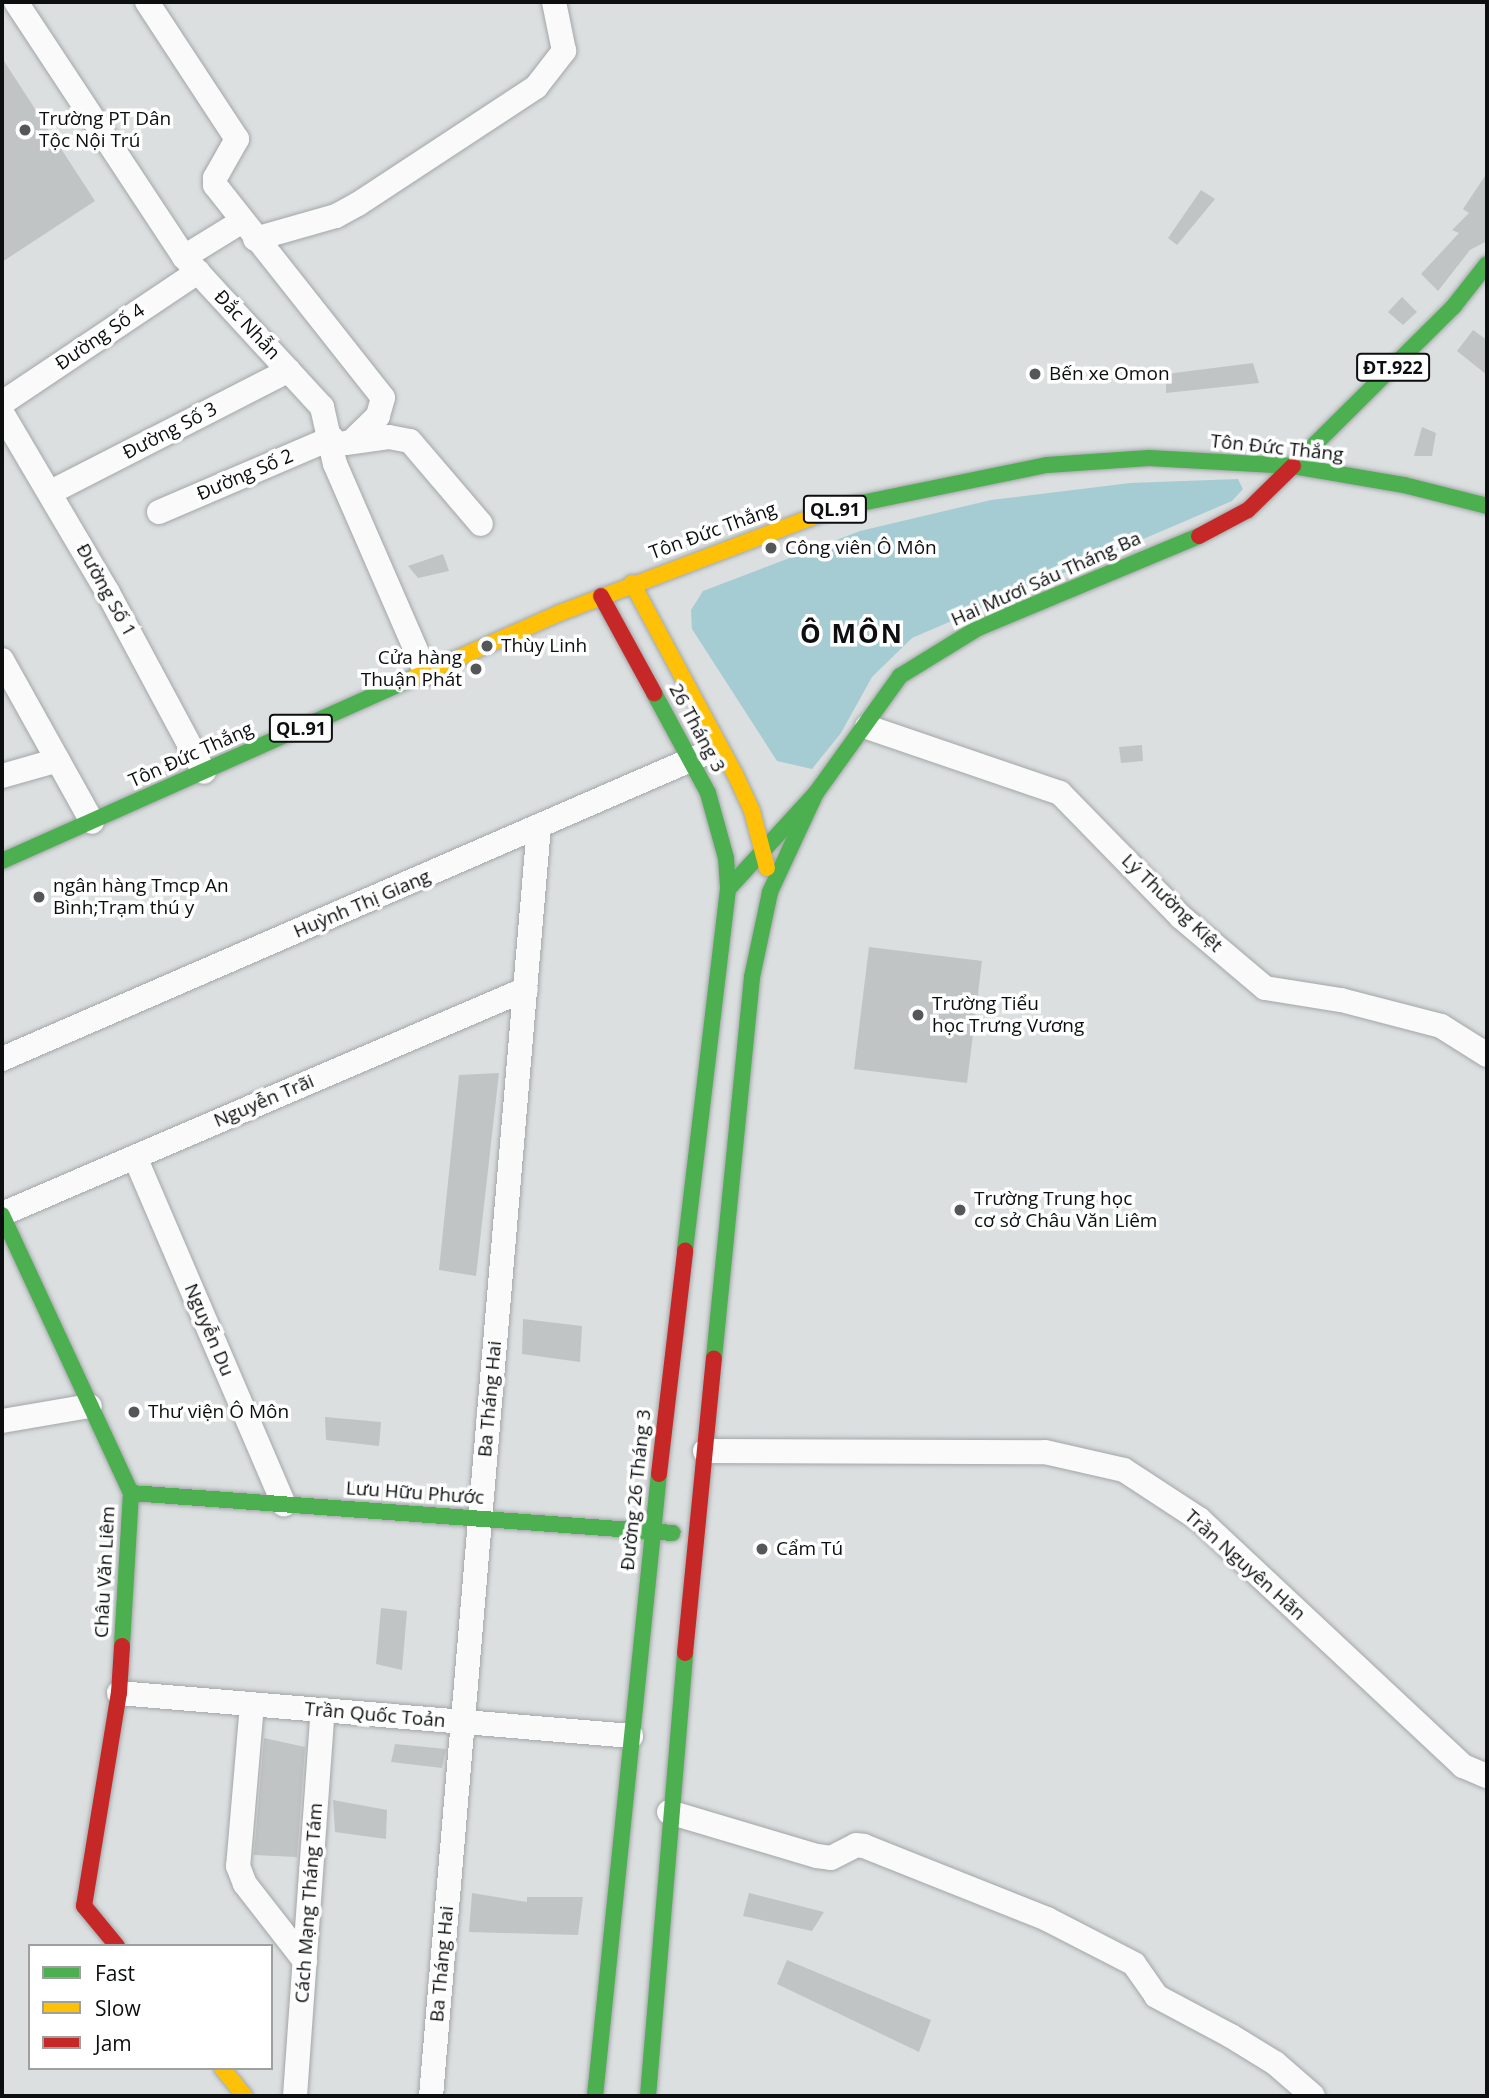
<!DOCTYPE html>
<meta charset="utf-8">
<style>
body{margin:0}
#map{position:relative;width:1489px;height:2098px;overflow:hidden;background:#dbdfe0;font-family:"Open Sans",sans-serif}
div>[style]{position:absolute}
.green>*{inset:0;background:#a6ccd3}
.building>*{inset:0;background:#c1c4c4}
.roads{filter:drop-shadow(0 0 2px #a3a6a7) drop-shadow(0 0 2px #a3a6a7)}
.street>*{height:24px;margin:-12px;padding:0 12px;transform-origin:12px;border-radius:12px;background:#fafafa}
.fast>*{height:16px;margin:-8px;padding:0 8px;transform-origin:8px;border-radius:8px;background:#4caf50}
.slow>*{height:16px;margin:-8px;padding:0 8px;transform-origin:8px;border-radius:8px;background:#ffc107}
.jam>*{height:16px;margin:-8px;padding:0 8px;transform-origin:8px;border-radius:8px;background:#c62828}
.dots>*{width:19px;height:19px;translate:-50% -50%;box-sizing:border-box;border:4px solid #fff;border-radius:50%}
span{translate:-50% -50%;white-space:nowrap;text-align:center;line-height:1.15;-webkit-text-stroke:7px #fff;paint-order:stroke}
.shield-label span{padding:2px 5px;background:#fff;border:2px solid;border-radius:5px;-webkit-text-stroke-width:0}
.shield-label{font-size:18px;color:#0c0e0f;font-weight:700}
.poi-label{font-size:19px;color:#0c0e0f}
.left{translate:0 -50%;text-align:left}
.right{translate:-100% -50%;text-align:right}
.street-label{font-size:19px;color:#0c0e0f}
.district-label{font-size:26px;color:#0c0e0f;font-weight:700;letter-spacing:2px}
.frame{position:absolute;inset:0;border:4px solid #0c0e0f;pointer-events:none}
.legend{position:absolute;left:28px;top:1944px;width:245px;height:126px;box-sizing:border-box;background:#fff;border:2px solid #9e9f9f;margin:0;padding:9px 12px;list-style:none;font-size:21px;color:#0c0e0f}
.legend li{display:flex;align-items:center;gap:14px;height:35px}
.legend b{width:35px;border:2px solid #9e9f9f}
</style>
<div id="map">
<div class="green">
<i style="clip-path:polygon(1238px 479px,1243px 489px,1232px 501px,912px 638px,872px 677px,841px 733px,812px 769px,777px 761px,692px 629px,691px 610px,703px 591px,860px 531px,991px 500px,1130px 483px)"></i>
</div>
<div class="building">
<i style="clip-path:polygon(2px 58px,95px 201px,2px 262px)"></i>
<i style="clip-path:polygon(1487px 173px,1487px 241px,1470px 250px,1438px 291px,1421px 274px,1459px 233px,1452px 230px,1469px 213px,1463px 209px)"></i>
<i style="clip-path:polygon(1201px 190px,1215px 199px,1177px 245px,1168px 238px)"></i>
<i style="clip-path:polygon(1402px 297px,1417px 312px,1403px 325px,1388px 312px)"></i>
<i style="clip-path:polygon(1473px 330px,1487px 340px,1487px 375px,1457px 351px)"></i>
<i style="clip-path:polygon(1253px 363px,1259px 383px,1166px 393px,1166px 374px)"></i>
<i style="clip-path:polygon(1422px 427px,1436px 433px,1432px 456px,1414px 456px)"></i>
<i style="clip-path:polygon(443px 554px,449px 571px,418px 578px,408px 566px)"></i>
<i style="clip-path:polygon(1142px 745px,1143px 761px,1121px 763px,1119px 747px)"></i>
<i style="clip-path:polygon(869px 947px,982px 961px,967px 1083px,854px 1069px)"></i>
<i style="clip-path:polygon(499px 1073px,476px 1276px,439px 1270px,459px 1075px)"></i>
<i style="clip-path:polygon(523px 1319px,582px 1326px,580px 1362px,522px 1354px)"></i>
<i style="clip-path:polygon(325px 1417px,381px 1422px,379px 1446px,326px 1440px)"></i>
<i style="clip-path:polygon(381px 1608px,407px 1611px,402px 1670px,376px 1664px)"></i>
<i style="clip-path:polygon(264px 1738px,305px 1747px,297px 1857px,254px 1855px)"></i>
<i style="clip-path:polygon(395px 1744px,446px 1749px,442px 1768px,391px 1762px)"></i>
<i style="clip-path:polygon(333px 1800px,387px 1810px,386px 1839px,335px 1832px)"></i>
<i style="clip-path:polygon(472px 1893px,527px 1902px,527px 1897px,583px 1897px,578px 1935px,469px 1932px)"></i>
<i style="clip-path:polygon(749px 1893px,824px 1912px,812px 1931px,743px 1916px)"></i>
<i style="clip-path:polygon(787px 1960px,931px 2020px,919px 2052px,777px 1984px)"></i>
</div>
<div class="roads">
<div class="street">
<i style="left:16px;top:2px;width:305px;rotate:56.6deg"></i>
<i style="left:184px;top:257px;width:204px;rotate:47.4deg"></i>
<i style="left:322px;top:407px;width:58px;rotate:77.2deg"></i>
<i style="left:335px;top:464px;width:228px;rotate:66.5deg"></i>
<i style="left:147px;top:2px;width:164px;rotate:56.7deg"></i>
<i style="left:237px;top:139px;width:45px;rotate:119.4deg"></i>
<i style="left:215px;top:178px;width:7px;rotate:90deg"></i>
<i style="left:215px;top:185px;width:271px;rotate:51.7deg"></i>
<i style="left:383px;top:398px;width:19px;rotate:106deg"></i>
<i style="left:378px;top:416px;width:36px;rotate:136deg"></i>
<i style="left:255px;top:239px;width:84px;rotate:-15.9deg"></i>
<i style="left:336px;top:216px;width:25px;rotate:-29deg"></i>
<i style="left:358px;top:204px;width:213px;rotate:-33.3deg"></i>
<i style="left:536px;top:87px;width:46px;rotate:-52.1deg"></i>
<i style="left:564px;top:51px;width:50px;rotate:-101.5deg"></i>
<i style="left:184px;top:257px;width:67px;rotate:-31.6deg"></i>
<i style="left:2px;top:403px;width:236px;rotate:-33.8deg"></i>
<i style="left:2px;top:413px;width:207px;rotate:59.5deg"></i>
<i style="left:107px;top:591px;width:205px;rotate:61.8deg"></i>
<i style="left:346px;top:443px;width:43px;rotate:-7.9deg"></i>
<i style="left:389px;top:437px;width:21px;rotate:11deg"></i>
<i style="left:410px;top:441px;width:109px;rotate:49.5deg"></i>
<i style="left:51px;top:492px;width:267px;rotate:-27.1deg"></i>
<i style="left:159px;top:512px;width:188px;rotate:-23.2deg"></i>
<i style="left:2px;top:660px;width:185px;rotate:60.9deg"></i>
<i style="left:867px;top:727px;width:204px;rotate:18.9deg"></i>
<i style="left:1060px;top:793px;width:173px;rotate:45.7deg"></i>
<i style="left:1181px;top:917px;width:110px;rotate:40.2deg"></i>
<i style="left:1265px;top:988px;width:77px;rotate:9deg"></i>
<i style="left:1341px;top:1000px;width:103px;rotate:14.6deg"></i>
<i style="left:1441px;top:1026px;width:54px;rotate:32.2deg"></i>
<i style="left:2px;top:776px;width:58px;rotate:-15.9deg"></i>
<i style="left:2px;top:1059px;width:765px;rotate:-23.48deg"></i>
<i style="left:135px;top:1157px;width:378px;rotate:66.8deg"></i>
<i style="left:2px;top:1214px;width:570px;rotate:-23.24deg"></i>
<i style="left:2px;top:1421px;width:89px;rotate:-9.7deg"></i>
<i style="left:705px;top:1451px;width:340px;rotate:0.2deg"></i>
<i style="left:1045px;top:1452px;width:81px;rotate:12.8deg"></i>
<i style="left:1124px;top:1470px;width:90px;rotate:33.2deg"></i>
<i style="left:1199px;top:1519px;width:362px;rotate:43.1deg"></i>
<i style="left:1463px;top:1766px;width:26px;rotate:23deg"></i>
<i style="left:119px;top:1693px;width:514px;rotate:4.8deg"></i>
<i style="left:252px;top:1704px;width:163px;rotate:94.9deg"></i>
<i style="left:238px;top:1866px;width:19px;rotate:69deg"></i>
<i style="left:245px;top:1884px;width:98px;rotate:52.1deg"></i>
<i style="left:669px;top:1812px;width:154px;rotate:16.6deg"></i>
<i style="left:817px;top:1856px;width:14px;rotate:8deg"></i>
<i style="left:831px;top:1858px;width:28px;rotate:-27deg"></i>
<i style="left:856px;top:1845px;width:8px;rotate:7deg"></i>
<i style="left:864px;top:1846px;width:197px;rotate:21.7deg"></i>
<i style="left:1047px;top:1919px;width:98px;rotate:27.3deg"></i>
<i style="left:1134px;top:1964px;width:39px;rotate:55deg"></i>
<i style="left:1156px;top:1996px;width:85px;rotate:28.1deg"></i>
<i style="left:1231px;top:2036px;width:52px;rotate:31.5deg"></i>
<i style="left:1275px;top:2063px;width:50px;rotate:41deg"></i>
<i style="left:295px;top:2096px;width:387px;rotate:-85.9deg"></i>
<i style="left:431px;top:2096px;width:1274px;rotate:-85.14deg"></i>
</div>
<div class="fast">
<i style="left:1293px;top:466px;width:227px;rotate:-44.8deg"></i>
<i style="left:1454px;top:306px;width:53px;rotate:-51.8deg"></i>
<i style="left:837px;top:508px;width:214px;rotate:-11.6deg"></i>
<i style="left:1047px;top:465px;width:102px;rotate:-3.9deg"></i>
<i style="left:1149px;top:458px;width:144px;rotate:3.2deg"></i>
<i style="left:1293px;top:466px;width:113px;rotate:9.7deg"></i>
<i style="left:1404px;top:485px;width:86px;rotate:14.2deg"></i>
<i style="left:654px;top:693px;width:114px;rotate:61.6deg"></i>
<i style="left:708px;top:793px;width:67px;rotate:74.5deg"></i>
<i style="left:726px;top:858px;width:31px;rotate:86deg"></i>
<i style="left:728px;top:889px;width:365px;rotate:96.8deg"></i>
<i style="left:2px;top:861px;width:450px;rotate:-24deg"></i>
<i style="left:728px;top:889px;width:130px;rotate:-47.5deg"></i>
<i style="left:816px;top:793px;width:144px;rotate:-54.3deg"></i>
<i style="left:900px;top:676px;width:92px;rotate:-31.6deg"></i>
<i style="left:978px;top:628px;width:239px;rotate:-22.6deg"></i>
<i style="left:2px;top:1215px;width:306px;rotate:65.1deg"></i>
<i style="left:131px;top:1493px;width:153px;rotate:93.4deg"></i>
<i style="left:714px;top:1358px;width:383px;rotate:-84.3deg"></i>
<i style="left:752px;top:977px;width:87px;rotate:-78deg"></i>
<i style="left:770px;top:892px;width:109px;rotate:-65.1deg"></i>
<i style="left:131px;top:1493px;width:543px;rotate:4.22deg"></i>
<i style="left:595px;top:2096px;width:625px;rotate:-84.13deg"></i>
<i style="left:648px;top:2096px;width:445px;rotate:-85.2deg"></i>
</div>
<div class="slow">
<i style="left:632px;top:583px;width:217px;rotate:61.7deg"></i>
<i style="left:735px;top:774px;width:41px;rotate:65.3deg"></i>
<i style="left:752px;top:811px;width:59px;rotate:75.3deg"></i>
<i style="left:413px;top:678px;width:161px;rotate:-23.9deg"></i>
<i style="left:560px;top:613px;width:296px;rotate:-20.8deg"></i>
<i style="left:222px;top:2068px;width:36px;rotate:51deg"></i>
</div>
<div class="jam">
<i style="left:1199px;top:536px;width:55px;rotate:-28deg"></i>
<i style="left:1248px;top:510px;width:63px;rotate:-44.4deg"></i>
<i style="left:601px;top:596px;width:111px;rotate:61.3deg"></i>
<i style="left:659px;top:1474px;width:225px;rotate:-83.3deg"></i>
<i style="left:685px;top:1653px;width:296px;rotate:-84.4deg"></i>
<i style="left:117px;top:1946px;width:52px;rotate:-129.5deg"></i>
<i style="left:84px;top:1906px;width:216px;rotate:-80.7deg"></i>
<i style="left:119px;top:1693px;width:47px;rotate:-86.3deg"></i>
</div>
</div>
<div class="dots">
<i style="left:25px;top:130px;background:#545758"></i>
<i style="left:1035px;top:374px;background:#545758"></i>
<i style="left:771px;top:548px;background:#545758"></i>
<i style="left:487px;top:646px;background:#545758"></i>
<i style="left:476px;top:669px;background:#545758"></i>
<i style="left:39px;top:897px;background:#545758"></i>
<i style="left:918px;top:1015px;background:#545758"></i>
<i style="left:960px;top:1210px;background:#545758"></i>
<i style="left:134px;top:1412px;background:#545758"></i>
<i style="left:762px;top:1549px;background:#545758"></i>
</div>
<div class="shield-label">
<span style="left:1393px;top:367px">ĐT.922</span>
<span style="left:835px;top:509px">QL.91</span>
<span style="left:301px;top:728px">QL.91</span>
</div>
<div class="poi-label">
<span class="left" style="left:39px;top:130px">Trường PT Dân<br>Tộc Nội Trú</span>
<span class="left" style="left:1049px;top:374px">Bến xe Omon</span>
<span class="left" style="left:785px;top:548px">Công viên Ô Môn</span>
<span class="left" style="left:501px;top:646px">Thùy Linh</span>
<span class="right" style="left:462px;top:669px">Cửa hàng<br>Thuận Phát</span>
<span class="left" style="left:53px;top:897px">ngân hàng Tmcp An<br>Bình;Trạm thú y</span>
<span class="left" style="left:932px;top:1015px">Trường Tiểu<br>học Trưng Vương</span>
<span class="left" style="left:974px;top:1210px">Trường Trung học<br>cơ sở Châu Văn Liêm</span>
<span class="left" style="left:148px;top:1412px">Thư viện Ô Môn</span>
<span class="left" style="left:776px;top:1549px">Cẩm Tú</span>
</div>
<div class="street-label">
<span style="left:247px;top:325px;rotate:47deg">Đắc Nhẫn</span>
<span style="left:100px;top:337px;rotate:-34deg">Đường Số 4</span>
<span style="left:170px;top:431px;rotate:-27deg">Đường Số 3</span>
<span style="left:1277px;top:448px;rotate:6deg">Tôn Đức Thắng</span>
<span style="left:245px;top:475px;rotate:-23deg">Đường Số 2</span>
<span style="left:713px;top:531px;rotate:-20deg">Tôn Đức Thắng</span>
<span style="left:1046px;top:579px;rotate:-24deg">Hai Mươi Sáu Tháng Ba</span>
<span style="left:106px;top:590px;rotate:61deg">Đường Số 1</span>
<span style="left:697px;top:728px;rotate:62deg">26 Tháng 3</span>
<span style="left:191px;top:755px;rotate:-24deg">Tôn Đức Thắng</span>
<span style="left:1172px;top:903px;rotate:44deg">Lý Thường Kiệt</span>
<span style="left:362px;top:904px;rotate:-23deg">Huỳnh Thị Giang</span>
<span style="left:264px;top:1101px;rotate:-23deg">Nguyễn Trãi</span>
<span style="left:209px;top:1330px;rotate:67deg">Nguyễn Du</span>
<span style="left:490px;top:1399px;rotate:-85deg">Ba Tháng Hai</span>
<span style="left:636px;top:1490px;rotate:-84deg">Đường 26 Tháng 3</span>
<span style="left:415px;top:1493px;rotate:4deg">Lưu Hữu Phước</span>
<span style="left:1245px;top:1565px;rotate:42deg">Trần Nguyên Hãn</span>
<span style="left:105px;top:1572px;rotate:-87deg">Châu Văn Liêm</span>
<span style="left:375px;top:1715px;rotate:5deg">Trần Quốc Toản</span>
<span style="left:309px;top:1903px;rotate:-86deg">Cách Mạng Tháng Tám</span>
<span style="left:442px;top:1964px;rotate:-85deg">Ba Tháng Hai</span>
</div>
<div class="district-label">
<span style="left:852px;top:634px">Ô MÔN</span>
</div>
<div class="frame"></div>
<ul class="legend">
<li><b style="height:9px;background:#4caf50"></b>Fast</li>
<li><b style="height:9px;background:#ffc107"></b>Slow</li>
<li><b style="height:9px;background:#c62828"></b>Jam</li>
</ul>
</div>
